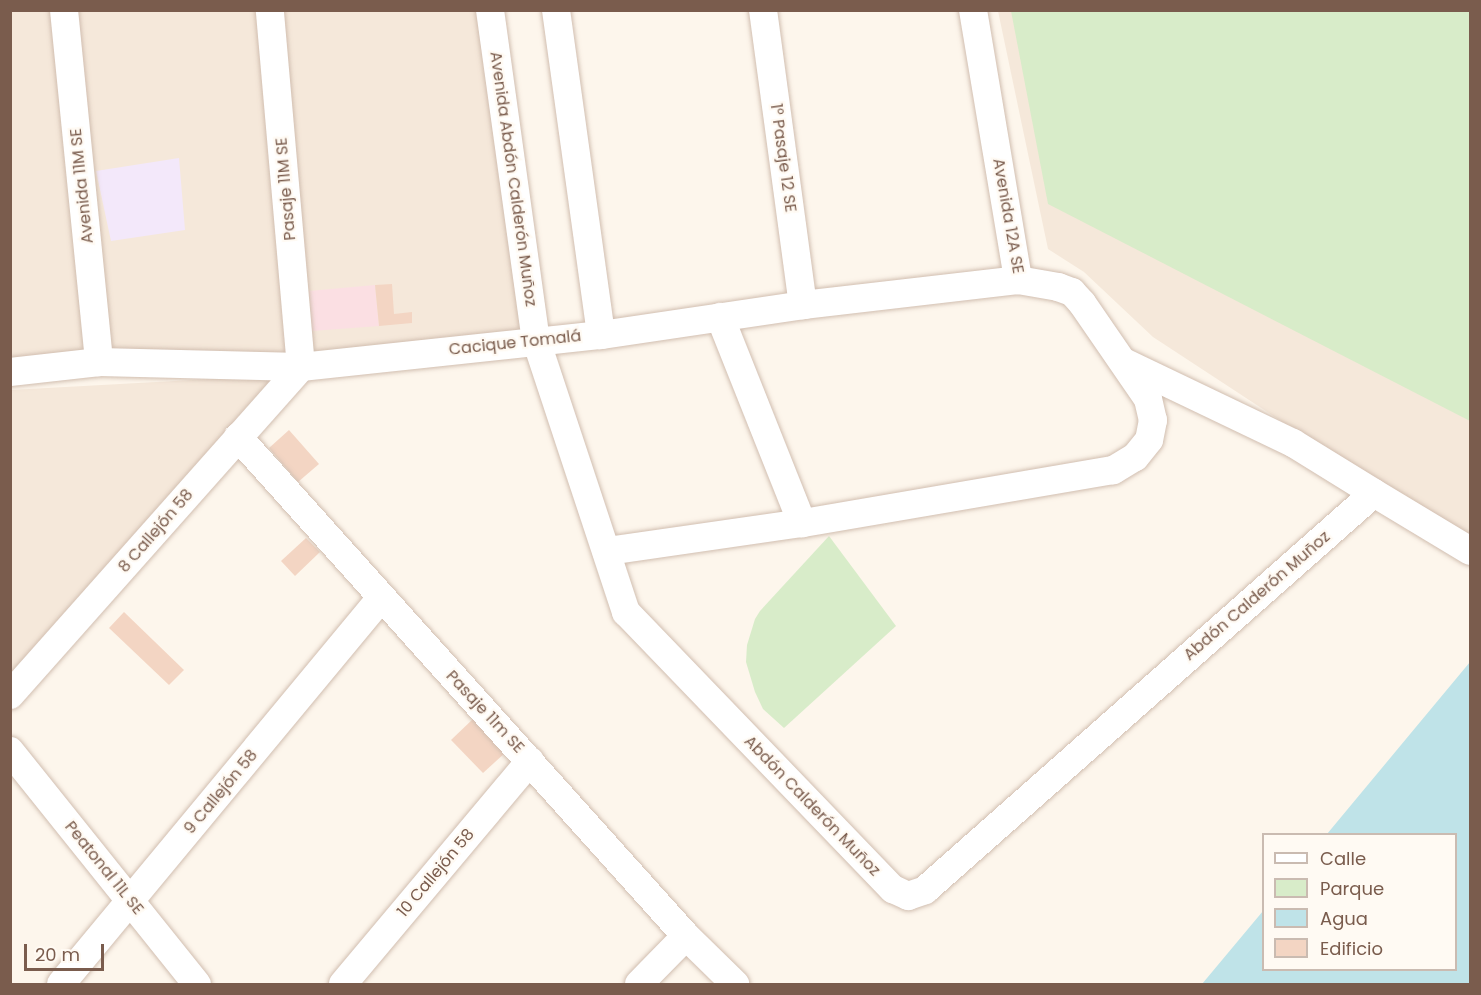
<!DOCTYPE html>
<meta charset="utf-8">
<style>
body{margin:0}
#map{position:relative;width:1481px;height:995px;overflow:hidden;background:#fdf6ec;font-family:Poppins,sans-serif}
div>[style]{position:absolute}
.residential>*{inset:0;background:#f5e8da}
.education>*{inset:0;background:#f3e8fa}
.medical>*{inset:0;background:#fbdfe3}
.green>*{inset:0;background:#d8ecc9}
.water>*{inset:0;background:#bfe3e8}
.building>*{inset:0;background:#f3d5c3}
.roads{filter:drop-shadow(0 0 2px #d1beb0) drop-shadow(0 0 2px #d1beb0)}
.minor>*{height:28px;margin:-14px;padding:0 14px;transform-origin:14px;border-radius:14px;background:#fff}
span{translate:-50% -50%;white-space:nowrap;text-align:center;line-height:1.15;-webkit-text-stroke:4.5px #fffaf3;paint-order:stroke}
.street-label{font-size:16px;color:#7a5c4d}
.frame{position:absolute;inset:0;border:12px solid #7a5c4d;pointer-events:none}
.legend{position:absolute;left:1262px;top:833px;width:195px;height:138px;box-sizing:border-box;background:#fffaf3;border:2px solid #cabbb1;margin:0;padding:8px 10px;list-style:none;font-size:18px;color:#7a5c4d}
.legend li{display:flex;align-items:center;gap:12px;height:30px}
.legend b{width:30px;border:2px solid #cabbb1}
.scale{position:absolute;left:24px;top:944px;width:80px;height:27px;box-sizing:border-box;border:3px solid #7a5c4d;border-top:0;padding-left:8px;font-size:18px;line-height:21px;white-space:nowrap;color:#7a5c4d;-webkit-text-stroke:4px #fffaf3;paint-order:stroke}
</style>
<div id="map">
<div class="residential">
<i style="clip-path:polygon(10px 11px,483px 11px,528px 334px,298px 362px,11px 366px)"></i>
<i style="clip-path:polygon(998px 11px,1470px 11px,1470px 545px,1153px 337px,1084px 272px,1048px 249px)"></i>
<i style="clip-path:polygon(285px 375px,11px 680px,11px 390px)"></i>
</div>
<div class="education">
<i style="clip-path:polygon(179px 158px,185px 230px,111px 241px,96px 171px)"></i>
</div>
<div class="medical">
<i style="clip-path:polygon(375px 285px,379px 326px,312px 331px,309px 291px)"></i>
</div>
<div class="green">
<i style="clip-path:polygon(1011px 11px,1470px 11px,1470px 421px,1048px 204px)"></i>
<i style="clip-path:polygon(829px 536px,896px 626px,784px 728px,763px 709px,755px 692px,746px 662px,747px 645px,755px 619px,760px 611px)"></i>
</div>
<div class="water">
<i style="clip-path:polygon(1470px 662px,1470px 984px,1202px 984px,1263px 911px,1264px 970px,1456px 970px,1456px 834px,1327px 834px)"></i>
</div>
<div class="building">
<i style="clip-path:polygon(392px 284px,394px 314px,412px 312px,412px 323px,379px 326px,375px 285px)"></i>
<i style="clip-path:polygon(289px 430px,319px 464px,298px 482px,269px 448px)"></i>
<i style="clip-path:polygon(306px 538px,320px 552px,295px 576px,281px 561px)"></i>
<i style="clip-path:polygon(124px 612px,184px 670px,169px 685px,109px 628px)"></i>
<i style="clip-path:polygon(474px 718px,506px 752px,483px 773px,451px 740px)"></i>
</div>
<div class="roads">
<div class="minor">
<i style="left:64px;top:10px;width:354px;rotate:84.3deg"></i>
<i style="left:490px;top:10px;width:333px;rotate:82.1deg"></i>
<i style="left:536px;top:340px;width:287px;rotate:71.7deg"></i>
<i style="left:626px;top:612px;width:385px;rotate:46.1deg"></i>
<i style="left:893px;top:889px;width:17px;rotate:25deg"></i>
<i style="left:908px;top:896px;width:18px;rotate:-19deg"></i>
<i style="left:925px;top:890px;width:599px;rotate:-41.48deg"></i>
<i style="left:1374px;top:493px;width:95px;rotate:-148.3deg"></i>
<i style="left:1293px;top:443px;width:185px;rotate:-154.4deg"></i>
<i style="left:556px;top:10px;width:328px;rotate:82.1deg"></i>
<i style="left:763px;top:10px;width:298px;rotate:82.3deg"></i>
<i style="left:973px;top:10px;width:274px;rotate:80.5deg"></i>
<i style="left:720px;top:317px;width:222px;rotate:68.3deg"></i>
<i style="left:10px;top:372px;width:90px;rotate:-6.4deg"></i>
<i style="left:99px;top:362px;width:202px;rotate:1.4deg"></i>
<i style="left:301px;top:367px;width:302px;rotate:-6.1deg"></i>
<i style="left:601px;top:335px;width:204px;rotate:-8.4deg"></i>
<i style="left:803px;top:305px;width:216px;rotate:-6.6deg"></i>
<i style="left:1018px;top:280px;width:41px;rotate:9.9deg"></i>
<i style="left:1058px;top:287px;width:15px;rotate:20deg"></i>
<i style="left:1072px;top:292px;width:15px;rotate:48deg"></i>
<i style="left:1082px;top:303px;width:116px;rotate:55.5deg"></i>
<i style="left:1148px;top:399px;width:22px;rotate:77deg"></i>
<i style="left:1153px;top:420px;width:20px;rotate:101deg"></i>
<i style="left:1149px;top:440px;width:22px;rotate:129deg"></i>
<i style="left:1135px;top:457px;width:26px;rotate:149deg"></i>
<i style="left:1113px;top:470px;width:315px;rotate:170.3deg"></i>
<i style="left:802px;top:523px;width:197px;rotate:171.8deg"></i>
<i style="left:238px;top:437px;width:671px;rotate:48.08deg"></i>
<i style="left:686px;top:936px;width:69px;rotate:44.4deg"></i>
<i style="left:1374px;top:493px;width:112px;rotate:31.1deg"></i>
<i style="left:10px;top:695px;width:438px;rotate:-48.4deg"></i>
<i style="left:301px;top:367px;width:358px;rotate:-95deg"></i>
<i style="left:10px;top:751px;width:299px;rotate:51.3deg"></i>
<i style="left:61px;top:984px;width:501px;rotate:-50.34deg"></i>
<i style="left:343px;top:984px;width:291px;rotate:-50deg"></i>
<i style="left:639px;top:984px;width:67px;rotate:-45.6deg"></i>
</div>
</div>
<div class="street-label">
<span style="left:783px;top:158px;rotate:82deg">1° Pasaje 12 SE</span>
<span style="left:513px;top:179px;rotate:82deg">Avenida Abdón Calderón Muñoz</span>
<span style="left:82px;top:186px;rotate:-96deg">Avenida 11M SE</span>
<span style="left:286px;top:189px;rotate:-95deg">Pasaje 11M SE</span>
<span style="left:1008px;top:216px;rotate:80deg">Avenida 12A SE</span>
<span style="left:515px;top:343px;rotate:-6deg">Cacique Tomalá</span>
<span style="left:156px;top:531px;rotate:-49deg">8 Callejón 58</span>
<span style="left:1257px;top:596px;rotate:-41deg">Abdón Calderón Muñoz</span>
<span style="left:485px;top:712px;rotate:47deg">Pasaje 11m SE</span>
<span style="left:221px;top:792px;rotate:-50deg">9 Callejón 58</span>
<span style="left:812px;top:806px;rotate:46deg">Abdón Calderón Muñoz</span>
<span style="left:104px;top:868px;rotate:51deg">Peatonal 11L SE</span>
<span style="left:436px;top:873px;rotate:-50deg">10 Callejón 58</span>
</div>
<div class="frame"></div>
<ul class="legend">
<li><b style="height:8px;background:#fff"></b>Calle</li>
<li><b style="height:16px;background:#d8ecc9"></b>Parque</li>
<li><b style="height:16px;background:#bfe3e8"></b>Agua</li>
<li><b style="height:16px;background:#f3d5c3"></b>Edificio</li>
</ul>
<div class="scale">20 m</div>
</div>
